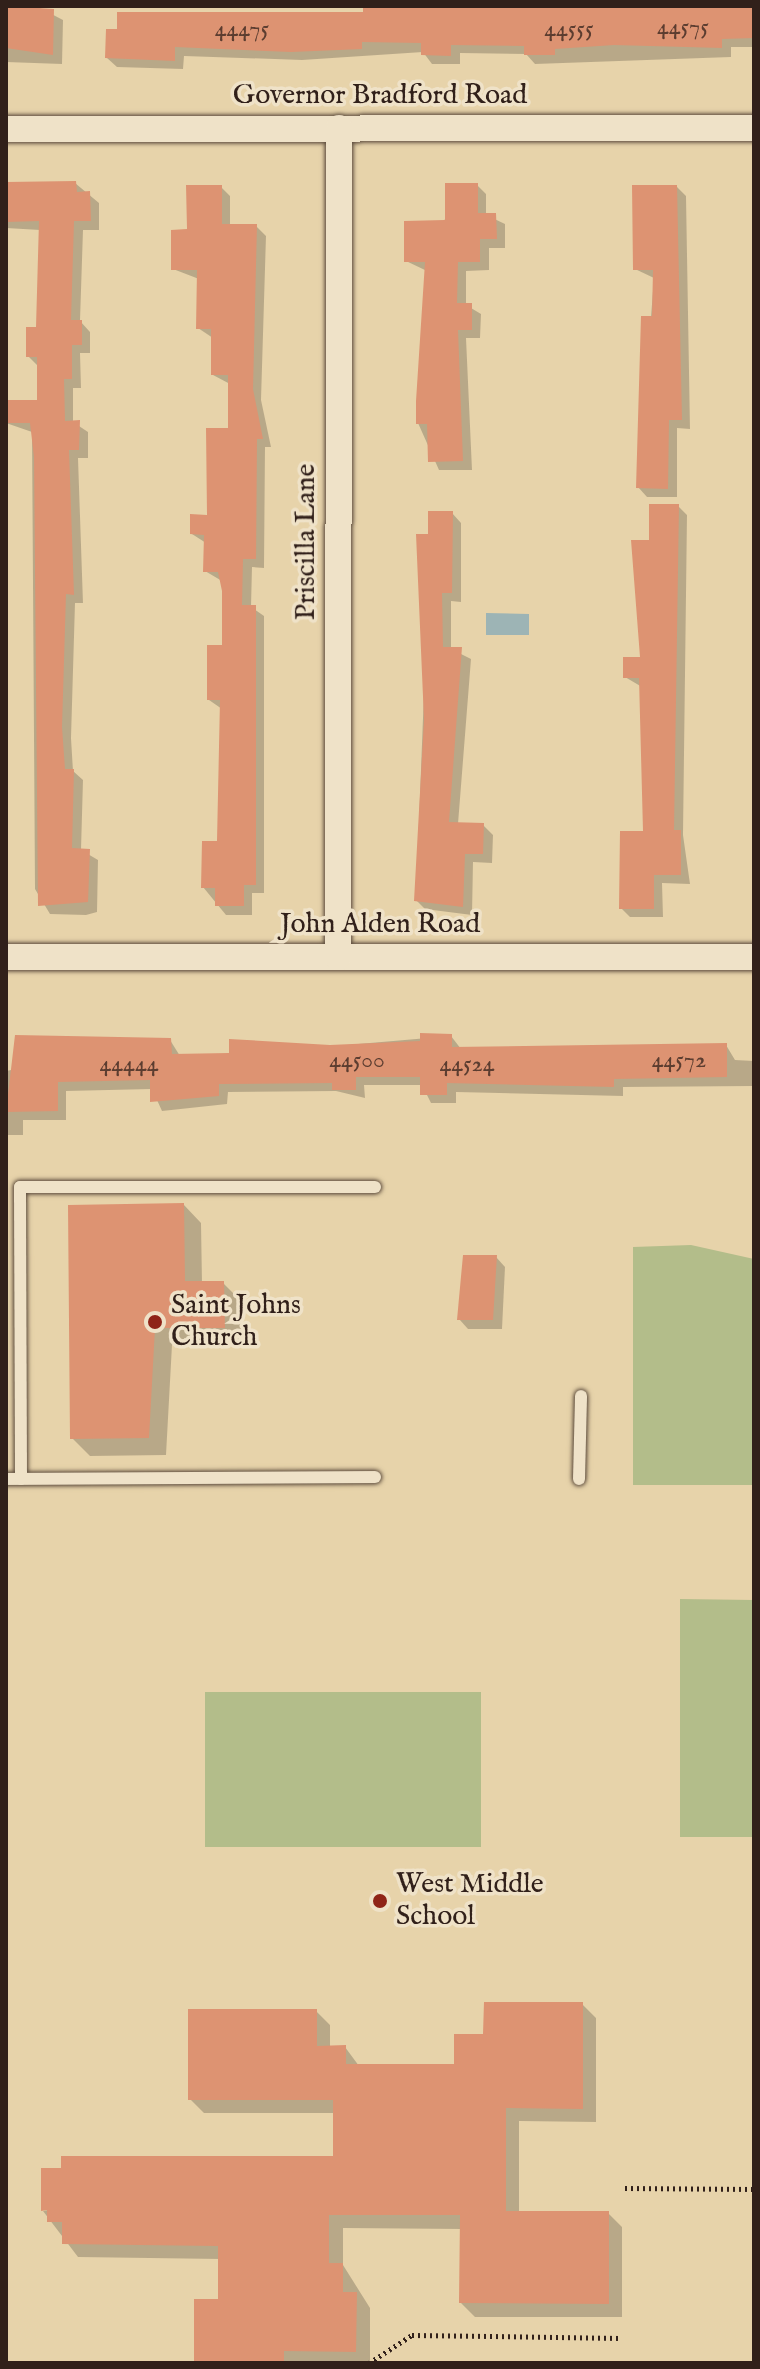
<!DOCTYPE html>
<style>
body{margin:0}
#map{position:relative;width:760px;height:2369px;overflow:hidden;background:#e7d3aa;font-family:"IM FELL English",serif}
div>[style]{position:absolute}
.green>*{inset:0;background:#b3bd8a}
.water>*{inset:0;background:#9db4b5}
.shadow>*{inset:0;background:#0003}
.building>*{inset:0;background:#dd9372}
.path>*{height:5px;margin-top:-2.5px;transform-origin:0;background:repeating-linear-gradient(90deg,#31201a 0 2px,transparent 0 6px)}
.roads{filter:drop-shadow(0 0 2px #5e4d3e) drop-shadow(0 0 2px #5e4d3e)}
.service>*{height:12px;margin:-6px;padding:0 6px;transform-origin:6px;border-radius:6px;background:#efe2c8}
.minor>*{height:26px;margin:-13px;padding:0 13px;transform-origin:13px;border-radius:13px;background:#efe2c8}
.dots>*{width:22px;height:22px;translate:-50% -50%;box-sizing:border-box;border:4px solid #efe2c8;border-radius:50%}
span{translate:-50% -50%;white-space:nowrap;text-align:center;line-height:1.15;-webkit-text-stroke:7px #efe2c8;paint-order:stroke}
.number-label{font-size:24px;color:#5c3d30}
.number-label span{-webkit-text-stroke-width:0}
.street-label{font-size:28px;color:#31201a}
.poi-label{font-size:28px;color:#31201a}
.left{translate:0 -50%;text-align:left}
.frame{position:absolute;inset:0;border:8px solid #31201a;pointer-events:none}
</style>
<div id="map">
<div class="green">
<i style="clip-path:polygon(691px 1245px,754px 1259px,754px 1485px,633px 1485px,633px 1247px)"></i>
<i style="clip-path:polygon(680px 1599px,754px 1600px,754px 1837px,680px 1837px)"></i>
<i style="clip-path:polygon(205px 1692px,481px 1692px,481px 1847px,205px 1847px)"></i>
</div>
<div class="water">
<i style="clip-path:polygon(486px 613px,529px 614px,529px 635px,486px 635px)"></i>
</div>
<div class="shadow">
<i style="clip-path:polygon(6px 6px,36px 6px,63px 20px,62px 64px,6px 62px)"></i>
<i style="clip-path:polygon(754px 10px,754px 47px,731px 47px,731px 57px,535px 64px,526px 54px,460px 53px,460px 64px,432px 64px,423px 52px,302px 60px,184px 56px,183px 69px,117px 67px,107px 58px,108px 31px)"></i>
<i style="clip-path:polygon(75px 183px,99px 203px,99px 230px,83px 230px,80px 321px,90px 332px,90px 353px,80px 353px,81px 388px,73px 388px,73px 422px,88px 432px,88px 458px,78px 458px,83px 603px,75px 603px,71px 738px,73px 771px,83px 780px,81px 850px,98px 860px,97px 912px,86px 915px,50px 914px,35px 889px,32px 432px,6px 423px,6px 402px,39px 402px,39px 367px,28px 356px,38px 329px,40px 230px,6px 228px,6px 184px)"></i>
<i style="clip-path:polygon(477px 185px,486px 194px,486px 215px,505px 224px,505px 248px,489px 248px,489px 270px,466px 271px,466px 305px,481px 314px,480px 338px,466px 338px,472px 470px,439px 470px,418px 423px,427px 271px,406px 261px)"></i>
<i style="clip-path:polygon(221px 187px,230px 196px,230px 226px,256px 226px,266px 236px,261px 400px,271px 447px,265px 447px,264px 568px,252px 567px,251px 607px,264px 616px,264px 893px,252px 893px,252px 915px,226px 915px,203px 887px,219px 843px,222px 709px,209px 700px,224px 647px,222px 581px,205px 571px,206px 543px,192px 534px,209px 517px,230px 430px,230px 384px,213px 375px,213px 338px,198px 328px,199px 279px,173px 269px,189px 231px)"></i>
<i style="clip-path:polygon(677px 187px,686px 196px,690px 429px,677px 428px,677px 497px,647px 497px,638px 487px,654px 278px,635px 269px)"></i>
<i style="clip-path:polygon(678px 506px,687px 515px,683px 835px,690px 884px,662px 883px,663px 917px,630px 917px,621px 908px,645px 833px,642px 687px,625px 677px,642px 659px,651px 542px)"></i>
<i style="clip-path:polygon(452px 513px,461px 523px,461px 602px,451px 601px,451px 649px,471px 659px,458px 824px,483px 825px,493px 835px,492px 863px,473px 862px,472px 915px,425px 909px,416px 900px,430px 536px)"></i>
<i style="clip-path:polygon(451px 1036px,461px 1049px,726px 1045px,735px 1060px,754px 1061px,754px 1086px,623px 1087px,623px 1096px,456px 1092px,456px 1103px,431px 1103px,422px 1085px,364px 1085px,365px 1098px,336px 1091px,228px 1092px,227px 1104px,162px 1111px,152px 1089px,66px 1091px,66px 1120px,23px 1120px,23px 1135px,6px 1135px,6px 1071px,170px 1040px,180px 1056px,231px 1055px)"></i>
<i style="clip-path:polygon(184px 1205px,201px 1223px,202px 1283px,223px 1283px,241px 1301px,242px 1345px,172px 1345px,166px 1455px,90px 1456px,72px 1438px)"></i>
<i style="clip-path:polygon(496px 1257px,505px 1267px,502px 1329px,468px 1329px,459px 1319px)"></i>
<i style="clip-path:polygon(582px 2004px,596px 2018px,596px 2122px,519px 2121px,519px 2213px,608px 2213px,622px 2227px,622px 2317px,475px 2317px,461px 2303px,462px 2229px,343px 2228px,343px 2265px,370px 2308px,370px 2363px,196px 2363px,220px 2301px,220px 2259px,78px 2257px,43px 2211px,335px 2158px,335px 2113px,204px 2113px,190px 2099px,316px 2011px,330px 2025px,330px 2047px,345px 2047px,359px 2066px,456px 2066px,485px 2036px)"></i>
</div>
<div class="building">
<i style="clip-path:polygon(6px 6px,54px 9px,53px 55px,6px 48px)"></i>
<i style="clip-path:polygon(363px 6px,754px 8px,754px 38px,722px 39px,722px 48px,614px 45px,555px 49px,555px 55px,524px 55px,524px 46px,451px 45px,451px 56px,421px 55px,421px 43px,362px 42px,362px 49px,291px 52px,175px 47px,175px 61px,105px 58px,106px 29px,117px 29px,117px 12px,363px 12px)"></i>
<i style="clip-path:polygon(76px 181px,77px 192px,90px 191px,91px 221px,74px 221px,71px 320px,82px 320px,82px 345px,72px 345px,72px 379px,64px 379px,65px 421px,80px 420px,79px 450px,69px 450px,74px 595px,66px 594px,62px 727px,65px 769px,74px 769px,72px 848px,90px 849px,88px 902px,38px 906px,34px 457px,30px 423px,6px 423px,6px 400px,37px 400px,37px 357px,26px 357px,26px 327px,36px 327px,39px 221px,6px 222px,6px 182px)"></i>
<i style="clip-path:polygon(445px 183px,478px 183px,478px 213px,496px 213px,497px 239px,480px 239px,480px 262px,458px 262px,457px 303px,472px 303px,472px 330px,458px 330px,463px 461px,428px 462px,427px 424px,416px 424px,416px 401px,425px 262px,404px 262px,404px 221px,445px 220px)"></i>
<i style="clip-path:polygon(186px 185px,222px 185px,222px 224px,257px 224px,253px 389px,263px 439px,257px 439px,256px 559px,243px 559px,242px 605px,256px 605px,256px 885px,244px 885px,244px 906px,215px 906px,215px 888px,201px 888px,202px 841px,217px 841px,220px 700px,207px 700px,207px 645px,222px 645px,222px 591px,218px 572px,203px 572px,204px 535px,190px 534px,190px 514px,207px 515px,206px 428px,228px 428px,228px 375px,211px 375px,211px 329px,196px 329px,197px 270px,171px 270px,171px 230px,187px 229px)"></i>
<i style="clip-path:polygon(632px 185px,677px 185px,682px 420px,669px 420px,668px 489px,636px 488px,641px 316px,652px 316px,653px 270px,633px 270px)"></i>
<i style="clip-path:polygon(649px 504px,679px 504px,674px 830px,681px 830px,681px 875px,654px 875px,654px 909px,619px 909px,620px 831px,643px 831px,639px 678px,623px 678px,623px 657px,640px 657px,631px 540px,649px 540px)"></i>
<i style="clip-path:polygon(428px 511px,453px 511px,452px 593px,442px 593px,443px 647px,462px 647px,449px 822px,484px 823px,483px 854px,465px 854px,463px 907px,414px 901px,424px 720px,416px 534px,428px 534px)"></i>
<i style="clip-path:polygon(420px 1033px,452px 1034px,452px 1047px,727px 1043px,727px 1077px,614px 1079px,614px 1087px,447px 1083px,447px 1095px,420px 1095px,420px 1077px,356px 1077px,356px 1090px,332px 1090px,332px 1083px,219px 1084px,219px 1096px,150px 1102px,150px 1080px,58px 1082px,58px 1111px,6px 1112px,15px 1035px,171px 1038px,172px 1054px,229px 1053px,229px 1039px,330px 1045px,420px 1041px)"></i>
<i style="clip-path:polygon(184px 1203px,185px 1281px,224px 1281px,225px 1328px,155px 1328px,149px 1438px,70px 1439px,68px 1205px)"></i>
<i style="clip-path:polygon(463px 1255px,497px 1255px,493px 1320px,457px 1320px)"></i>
<i style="clip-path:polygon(484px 2002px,583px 2002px,583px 2109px,506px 2108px,506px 2211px,609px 2211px,609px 2304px,459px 2303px,460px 2215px,329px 2215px,329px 2263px,343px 2263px,343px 2292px,357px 2292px,356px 2352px,284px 2351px,284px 2363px,194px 2363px,194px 2299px,218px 2299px,218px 2246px,62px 2244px,62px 2222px,47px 2222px,47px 2210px,41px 2211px,41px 2168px,61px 2168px,61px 2156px,333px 2156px,333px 2100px,188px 2100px,188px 2009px,317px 2009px,317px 2046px,346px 2045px,346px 2064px,454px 2064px,454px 2034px,483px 2034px)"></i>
</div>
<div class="path">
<i style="left:625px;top:2188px;width:129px;rotate:0.4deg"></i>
<i style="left:369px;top:2363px;width:51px;rotate:-33.1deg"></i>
<i style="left:412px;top:2335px;width:208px;rotate:0.8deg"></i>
</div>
<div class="roads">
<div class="service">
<i style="left:6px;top:1479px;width:369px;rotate:-0.3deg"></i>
<i style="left:21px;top:1479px;width:292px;rotate:-90.2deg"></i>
<i style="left:20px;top:1187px;width:355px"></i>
<i style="left:579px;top:1479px;width:83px;rotate:-88.6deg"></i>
</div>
<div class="minor">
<i style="left:6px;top:129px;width:748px;rotate:-0.08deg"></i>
<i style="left:6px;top:957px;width:748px"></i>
<i style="left:338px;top:957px;width:829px;rotate:-89.93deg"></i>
</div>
</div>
<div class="dots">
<i style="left:155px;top:1322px;background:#8f2418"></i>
<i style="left:380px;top:1901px;background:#8f2418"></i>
</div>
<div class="number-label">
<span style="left:683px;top:28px">44575</span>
<span style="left:242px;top:30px">44475</span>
<span style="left:569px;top:30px">44555</span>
<span style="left:357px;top:1061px">44500</span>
<span style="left:679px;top:1061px">44572</span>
<span style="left:129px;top:1065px">44444</span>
<span style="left:467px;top:1065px">44524</span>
</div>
<div class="street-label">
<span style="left:380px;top:96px">Governor Bradford Road</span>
<span style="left:307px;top:542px;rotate:-90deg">Priscilla Lane</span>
<span style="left:380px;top:925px">John Alden Road</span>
</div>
<div class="poi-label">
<span class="left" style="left:171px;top:1322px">Saint Johns<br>Church</span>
<span class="left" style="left:396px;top:1901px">West Middle<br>School</span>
</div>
<div class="frame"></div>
</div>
